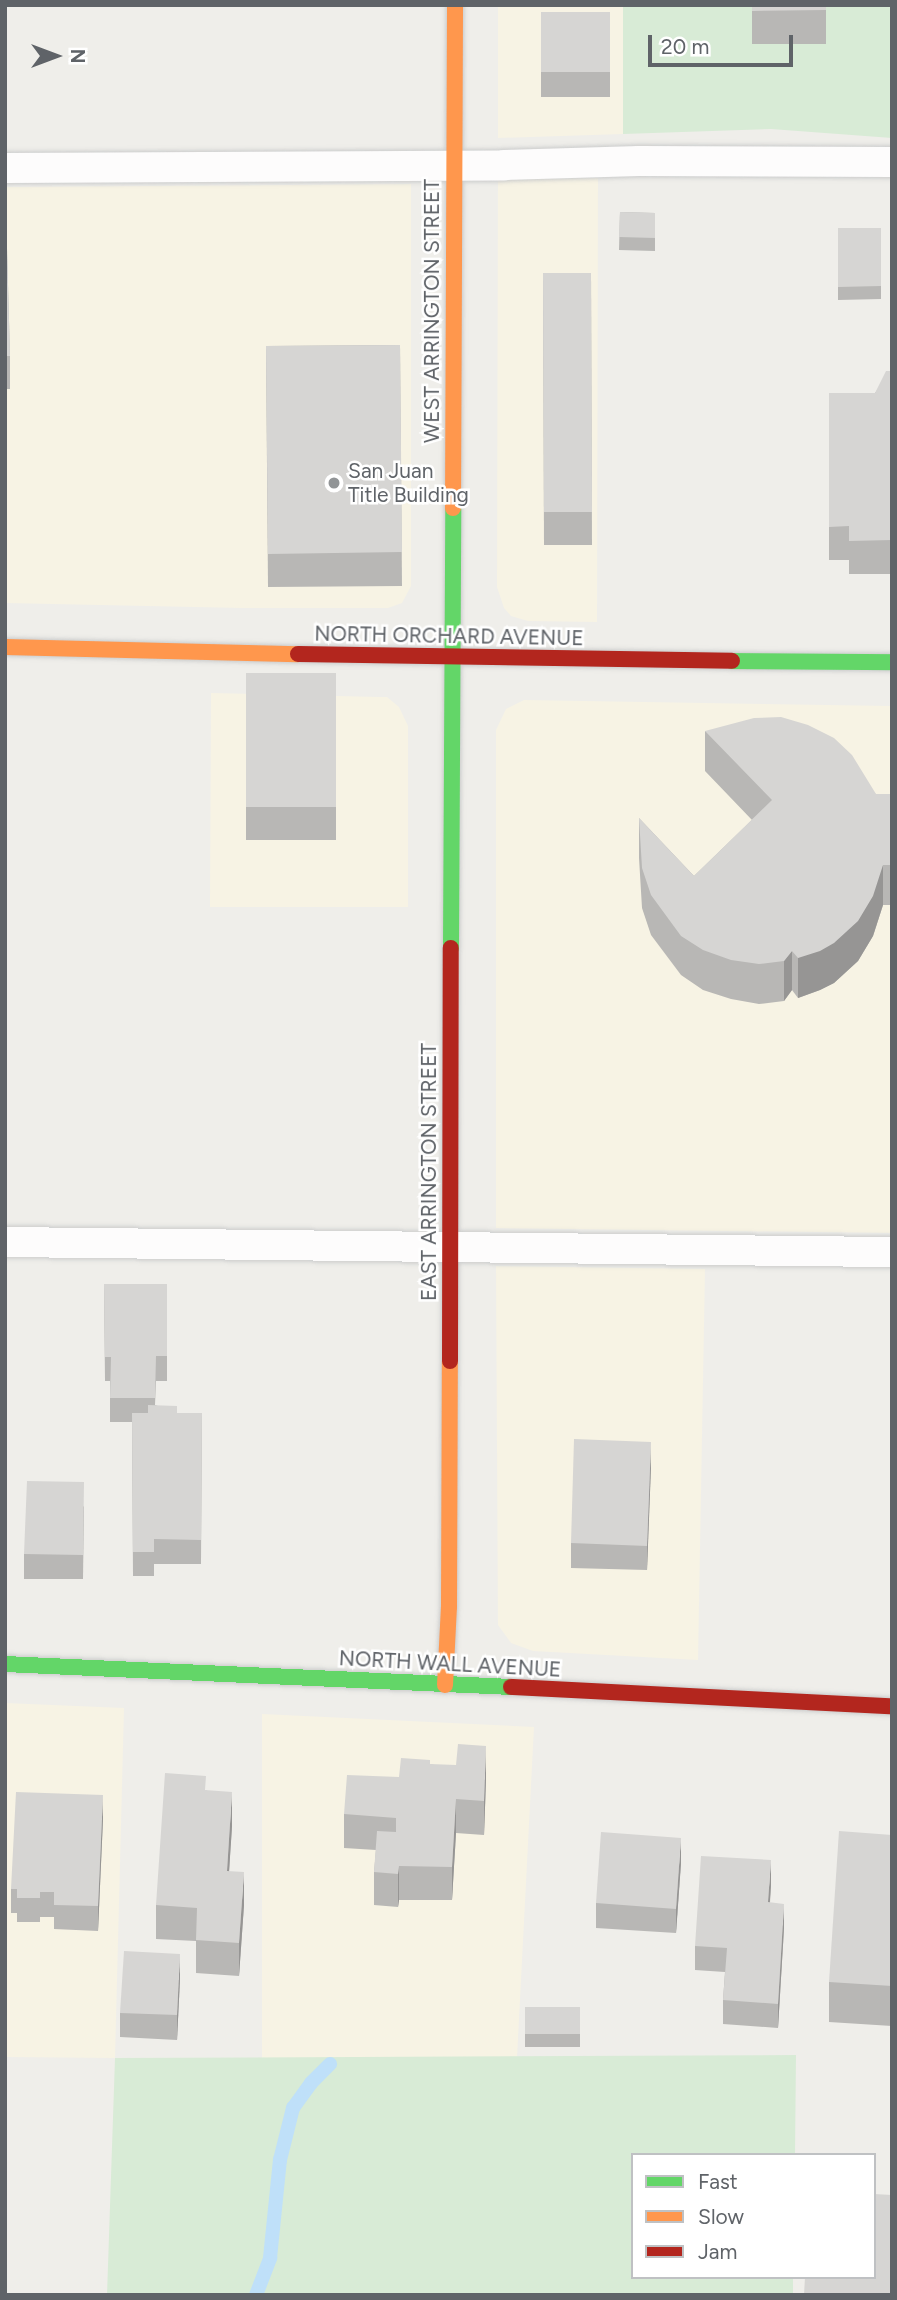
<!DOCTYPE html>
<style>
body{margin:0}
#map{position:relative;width:897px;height:2300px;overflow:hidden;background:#efeeea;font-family:Figtree,sans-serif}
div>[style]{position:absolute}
.commercial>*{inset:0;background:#f7f3e4}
.green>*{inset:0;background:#d8ebd6}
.stream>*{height:14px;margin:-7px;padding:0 7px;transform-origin:7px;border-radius:7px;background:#bfe0f9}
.roads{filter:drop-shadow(0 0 2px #cbcccc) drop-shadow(0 0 2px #cbcccc)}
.lane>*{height:30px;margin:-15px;padding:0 15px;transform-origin:15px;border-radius:15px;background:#fdfcfc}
.fast>*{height:16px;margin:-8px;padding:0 8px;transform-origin:8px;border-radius:8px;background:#63d668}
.slow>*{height:16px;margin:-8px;padding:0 8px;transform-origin:8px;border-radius:8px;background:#ff974d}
.jam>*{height:16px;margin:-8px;padding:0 8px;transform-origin:8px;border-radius:8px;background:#b3261e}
.wall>*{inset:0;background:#b8b7b5}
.shaded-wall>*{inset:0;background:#969594}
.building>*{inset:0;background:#d6d5d3}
.dots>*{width:19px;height:19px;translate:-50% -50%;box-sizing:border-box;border:4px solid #fff;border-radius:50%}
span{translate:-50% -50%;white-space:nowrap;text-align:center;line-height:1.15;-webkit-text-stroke:5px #fff;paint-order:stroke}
.street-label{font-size:21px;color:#5f6368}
.poi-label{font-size:21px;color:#5f6368}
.left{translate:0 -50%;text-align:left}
.frame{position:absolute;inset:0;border:7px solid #5f6368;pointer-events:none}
.legend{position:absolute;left:631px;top:2153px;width:245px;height:126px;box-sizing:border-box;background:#fff;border:2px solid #bfc1c3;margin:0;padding:9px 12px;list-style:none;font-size:21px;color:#5f6368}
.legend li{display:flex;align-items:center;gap:14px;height:35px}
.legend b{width:35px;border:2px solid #bfc1c3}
.north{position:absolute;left:21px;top:21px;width:70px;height:70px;-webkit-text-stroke:5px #fff;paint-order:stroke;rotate:90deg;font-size:19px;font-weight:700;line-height:28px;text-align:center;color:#5f6368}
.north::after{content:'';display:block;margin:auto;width:24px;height:32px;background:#5f6368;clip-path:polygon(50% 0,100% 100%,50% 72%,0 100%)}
.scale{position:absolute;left:648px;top:35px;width:145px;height:32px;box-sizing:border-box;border:4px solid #5f6368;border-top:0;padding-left:9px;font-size:21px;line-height:24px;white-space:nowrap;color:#5f6368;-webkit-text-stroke:5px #fff;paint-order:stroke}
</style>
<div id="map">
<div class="commercial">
<i style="clip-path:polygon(498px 5px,623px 5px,623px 134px,498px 138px)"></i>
<i style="clip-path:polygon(598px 178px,597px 622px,528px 621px,511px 616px,504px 608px,497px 587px,498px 179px)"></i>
<i style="clip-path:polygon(411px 184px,411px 586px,402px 603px,388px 608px,242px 608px,5px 603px,5px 187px)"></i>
<i style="clip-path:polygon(211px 693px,379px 697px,387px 697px,399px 707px,408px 726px,408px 907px,210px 907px)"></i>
<i style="clip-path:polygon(524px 700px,892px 706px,892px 1233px,496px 1228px,496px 730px,506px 709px)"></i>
<i style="clip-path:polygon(496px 1266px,705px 1269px,698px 1660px,533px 1651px,511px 1643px,498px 1625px)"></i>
<i style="clip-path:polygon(5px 1703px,124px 1708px,115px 2058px,5px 2057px)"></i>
<i style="clip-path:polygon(262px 1714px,534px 1727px,517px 2058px,262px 2059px)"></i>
</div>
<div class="green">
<i style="clip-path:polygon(623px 5px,892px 5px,892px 138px,771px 129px,623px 134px)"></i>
<i style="clip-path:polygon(796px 2055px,795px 2155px,633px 2155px,633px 2277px,793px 2277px,793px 2295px,107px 2295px,115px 2058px)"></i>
</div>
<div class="stream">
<i style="left:256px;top:2295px;width:40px;rotate:-69deg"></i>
<i style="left:270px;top:2258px;width:99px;rotate:-84.2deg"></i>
<i style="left:280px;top:2160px;width:54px;rotate:-76deg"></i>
<i style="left:293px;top:2108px;width:31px;rotate:-54deg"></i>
<i style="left:311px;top:2083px;width:27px;rotate:-45deg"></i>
</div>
<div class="roads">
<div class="lane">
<i style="left:5px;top:168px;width:499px;rotate:-0.3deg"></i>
<i style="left:504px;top:165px;width:135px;rotate:-1.7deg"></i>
<i style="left:639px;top:161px;width:253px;rotate:0.2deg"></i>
<i style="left:5px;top:1242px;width:887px;rotate:0.65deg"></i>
</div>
<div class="fast">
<i style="left:732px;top:661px;width:160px;rotate:0.4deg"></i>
<i style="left:451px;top:948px;width:440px;rotate:-89.7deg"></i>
<i style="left:5px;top:1664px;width:507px;rotate:2.6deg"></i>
</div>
<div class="slow">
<i style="left:453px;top:508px;width:503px;rotate:-89.77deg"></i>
<i style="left:5px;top:647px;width:293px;rotate:1.4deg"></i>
<i style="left:445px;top:1685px;width:78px;rotate:-87.1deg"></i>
<i style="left:449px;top:1607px;width:246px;rotate:-89.8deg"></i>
</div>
<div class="jam">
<i style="left:298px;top:654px;width:434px;rotate:0.9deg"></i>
<i style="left:450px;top:1361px;width:413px;rotate:-89.9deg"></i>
<i style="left:511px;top:1687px;width:381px;rotate:2.9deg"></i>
</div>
</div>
<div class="wall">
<i style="clip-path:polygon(752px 5px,826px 5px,826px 44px,752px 44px)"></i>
<i style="clip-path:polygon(541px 12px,610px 12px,610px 97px,541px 97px)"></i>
<i style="clip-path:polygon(5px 177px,10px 356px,10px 389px,5px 389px)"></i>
<i style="clip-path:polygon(620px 212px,655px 213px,655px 251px,619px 250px)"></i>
<i style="clip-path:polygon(838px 228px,881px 228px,881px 299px,838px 300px)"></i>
<i style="clip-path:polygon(543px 273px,591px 273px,592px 545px,544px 545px)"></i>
<i style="clip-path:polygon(400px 345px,402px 586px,268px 587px,266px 346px)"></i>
<i style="clip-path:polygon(892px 371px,892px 574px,849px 574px,849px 560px,829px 560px,829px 393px,875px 393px)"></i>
<i style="clip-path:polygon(246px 673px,336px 673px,336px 840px,246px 840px)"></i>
<i style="clip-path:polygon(705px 731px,876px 794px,892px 794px,892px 905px,883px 905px,873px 936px,858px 961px,834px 983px,820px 990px,798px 998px,792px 990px,784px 1001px,759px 1004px,731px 999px,703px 990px,681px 975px,651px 935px,642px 908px,639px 858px,639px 818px,694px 876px,752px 820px,705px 771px)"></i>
<i style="clip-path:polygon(104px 1284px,167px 1284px,167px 1381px,156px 1381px,155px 1405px,177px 1413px,202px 1413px,201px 1564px,154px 1564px,154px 1576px,133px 1576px,132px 1422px,110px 1422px,110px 1381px,105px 1381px)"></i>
<i style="clip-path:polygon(651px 1466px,647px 1570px,571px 1568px,571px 1543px)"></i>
<i style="clip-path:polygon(84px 1506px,83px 1579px,24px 1579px,24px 1554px)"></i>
<i style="clip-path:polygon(430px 1764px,486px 1780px,484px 1835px,456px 1833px,452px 1900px,399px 1900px,398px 1907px,374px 1905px,374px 1872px,376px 1850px,344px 1848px,344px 1814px,399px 1777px)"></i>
<i style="clip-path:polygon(206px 1790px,232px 1826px,229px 1871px,244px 1905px,239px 1976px,196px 1973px,196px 1941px,156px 1939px,156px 1905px)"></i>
<i style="clip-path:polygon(103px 1819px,98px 1931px,54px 1929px,54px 1917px,40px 1917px,40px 1922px,17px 1922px,17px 1913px,11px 1913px,11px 1889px)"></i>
<i style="clip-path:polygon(892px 1835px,892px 2026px,829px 2022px,829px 1982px)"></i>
<i style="clip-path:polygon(681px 1863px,676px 1933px,596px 1928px,596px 1903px)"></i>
<i style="clip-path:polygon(771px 1885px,770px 1903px,784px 1928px,778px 2028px,723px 2024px,723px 2000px,725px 1972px,695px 1970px,695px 1946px)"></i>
<i style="clip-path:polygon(180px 1979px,177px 2040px,120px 2037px,120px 2013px)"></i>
<i style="clip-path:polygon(525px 2007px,580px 2007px,580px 2047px,525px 2047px)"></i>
</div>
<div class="shaded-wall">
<i style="clip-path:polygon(883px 865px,883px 905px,873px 936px,858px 961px,834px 983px,820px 990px,798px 998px,798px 958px)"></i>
<i style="clip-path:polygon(792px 951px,792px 990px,784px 1001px,784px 961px)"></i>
<i style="clip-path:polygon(651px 1442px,651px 1466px,647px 1570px,647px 1546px)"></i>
<i style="clip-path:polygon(486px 1746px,486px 1780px,484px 1835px,484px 1801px)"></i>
<i style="clip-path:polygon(232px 1792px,232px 1826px,227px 1904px,227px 1871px)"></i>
<i style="clip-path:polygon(103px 1795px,103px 1819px,98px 1931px,98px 1906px)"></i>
<i style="clip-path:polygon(456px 1799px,456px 1833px,452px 1900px,452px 1867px)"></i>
<i style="clip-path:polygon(681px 1838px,681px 1863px,676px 1933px,676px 1909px)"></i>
<i style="clip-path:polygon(771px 1860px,771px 1885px,768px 1927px,768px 1902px)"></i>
<i style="clip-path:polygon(399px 1866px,399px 1900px,398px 1907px,398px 1874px)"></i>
<i style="clip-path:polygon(244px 1872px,244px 1905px,239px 1976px,239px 1943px)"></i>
<i style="clip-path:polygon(784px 1904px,784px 1928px,778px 2028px,778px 2004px)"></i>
<i style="clip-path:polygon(180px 1954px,180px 1979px,177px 2040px,177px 2015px)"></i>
</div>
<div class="building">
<i style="clip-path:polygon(752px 5px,826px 5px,826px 10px,752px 11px)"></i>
<i style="clip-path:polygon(541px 12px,610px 12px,610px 72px,541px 72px)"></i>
<i style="clip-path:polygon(5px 177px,10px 356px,5px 356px)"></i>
<i style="clip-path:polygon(620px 212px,655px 213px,655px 238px,619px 237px)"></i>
<i style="clip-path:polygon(838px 228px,881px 228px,881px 286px,838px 287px)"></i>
<i style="clip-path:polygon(543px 273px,591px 273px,592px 512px,544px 512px)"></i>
<i style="clip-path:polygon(400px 345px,402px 552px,268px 554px,266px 346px)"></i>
<i style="clip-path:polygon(886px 371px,892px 371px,892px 540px,849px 541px,849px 526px,829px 527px,829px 393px,875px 393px)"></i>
<i style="clip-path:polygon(246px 673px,336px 673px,336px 807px,246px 807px)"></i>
<i style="clip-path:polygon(781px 717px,808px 725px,834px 738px,852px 755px,876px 794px,892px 794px,892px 865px,883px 865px,873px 896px,858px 921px,834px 943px,820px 951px,798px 958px,792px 951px,784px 961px,759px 964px,731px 960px,703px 950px,681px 936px,651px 895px,642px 868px,639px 818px,694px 876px,772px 800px,705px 731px,754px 718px)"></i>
<i style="clip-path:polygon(104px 1284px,167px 1284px,167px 1356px,156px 1356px,155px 1398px,110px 1398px,111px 1357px,105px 1357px)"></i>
<i style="clip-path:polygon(148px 1405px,177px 1406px,177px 1413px,202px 1413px,201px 1540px,154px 1539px,154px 1552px,133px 1552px,132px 1413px,148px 1413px)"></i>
<i style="clip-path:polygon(574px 1439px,651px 1442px,647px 1546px,571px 1543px)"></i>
<i style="clip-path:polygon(27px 1481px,84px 1482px,83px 1555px,24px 1554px)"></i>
<i style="clip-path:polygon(458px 1744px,486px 1746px,484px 1801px,456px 1799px,452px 1867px,399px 1866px,398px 1874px,374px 1872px,377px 1831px,396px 1832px,396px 1818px,344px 1814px,347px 1775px,399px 1777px,401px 1758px,430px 1760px,430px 1764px,456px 1765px)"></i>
<i style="clip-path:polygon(165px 1773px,206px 1776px,205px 1790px,232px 1792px,227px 1871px,244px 1872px,239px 1943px,196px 1940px,197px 1908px,156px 1905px)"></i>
<i style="clip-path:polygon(16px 1792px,103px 1795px,98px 1906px,54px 1905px,54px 1892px,40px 1892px,40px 1898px,17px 1898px,17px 1889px,11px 1889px)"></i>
<i style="clip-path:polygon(839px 1831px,892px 1835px,892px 1986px,829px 1982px)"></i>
<i style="clip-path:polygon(601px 1832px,681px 1838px,676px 1909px,596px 1903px)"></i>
<i style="clip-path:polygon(701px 1856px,771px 1860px,768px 1902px,784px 1904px,778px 2004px,723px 2000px,727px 1948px,695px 1946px)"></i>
<i style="clip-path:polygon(124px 1951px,180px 1954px,177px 2015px,120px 2013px)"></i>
<i style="clip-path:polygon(525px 2007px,580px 2007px,580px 2034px,525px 2034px)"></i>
<i style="clip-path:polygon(874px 2194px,892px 2195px,892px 2295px,804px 2295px,805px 2277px,874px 2277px)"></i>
</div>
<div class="dots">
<i style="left:334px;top:483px;background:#919496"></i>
</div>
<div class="street-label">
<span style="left:432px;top:311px;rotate:-90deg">WEST ARRINGTON STREET</span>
<span style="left:449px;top:636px;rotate:1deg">NORTH ORCHARD AVENUE</span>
<span style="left:429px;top:1172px;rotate:-90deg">EAST ARRINGTON STREET</span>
<span style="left:450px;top:1664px;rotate:3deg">NORTH WALL AVENUE</span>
</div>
<div class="poi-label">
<span class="left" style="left:348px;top:483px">San Juan<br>Title Building</span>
</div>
<div class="frame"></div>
<ul class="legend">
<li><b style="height:9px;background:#63d668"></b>Fast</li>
<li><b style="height:9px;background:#ff974d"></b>Slow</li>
<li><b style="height:9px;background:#b3261e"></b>Jam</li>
</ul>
<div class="north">N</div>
<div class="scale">20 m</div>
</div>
